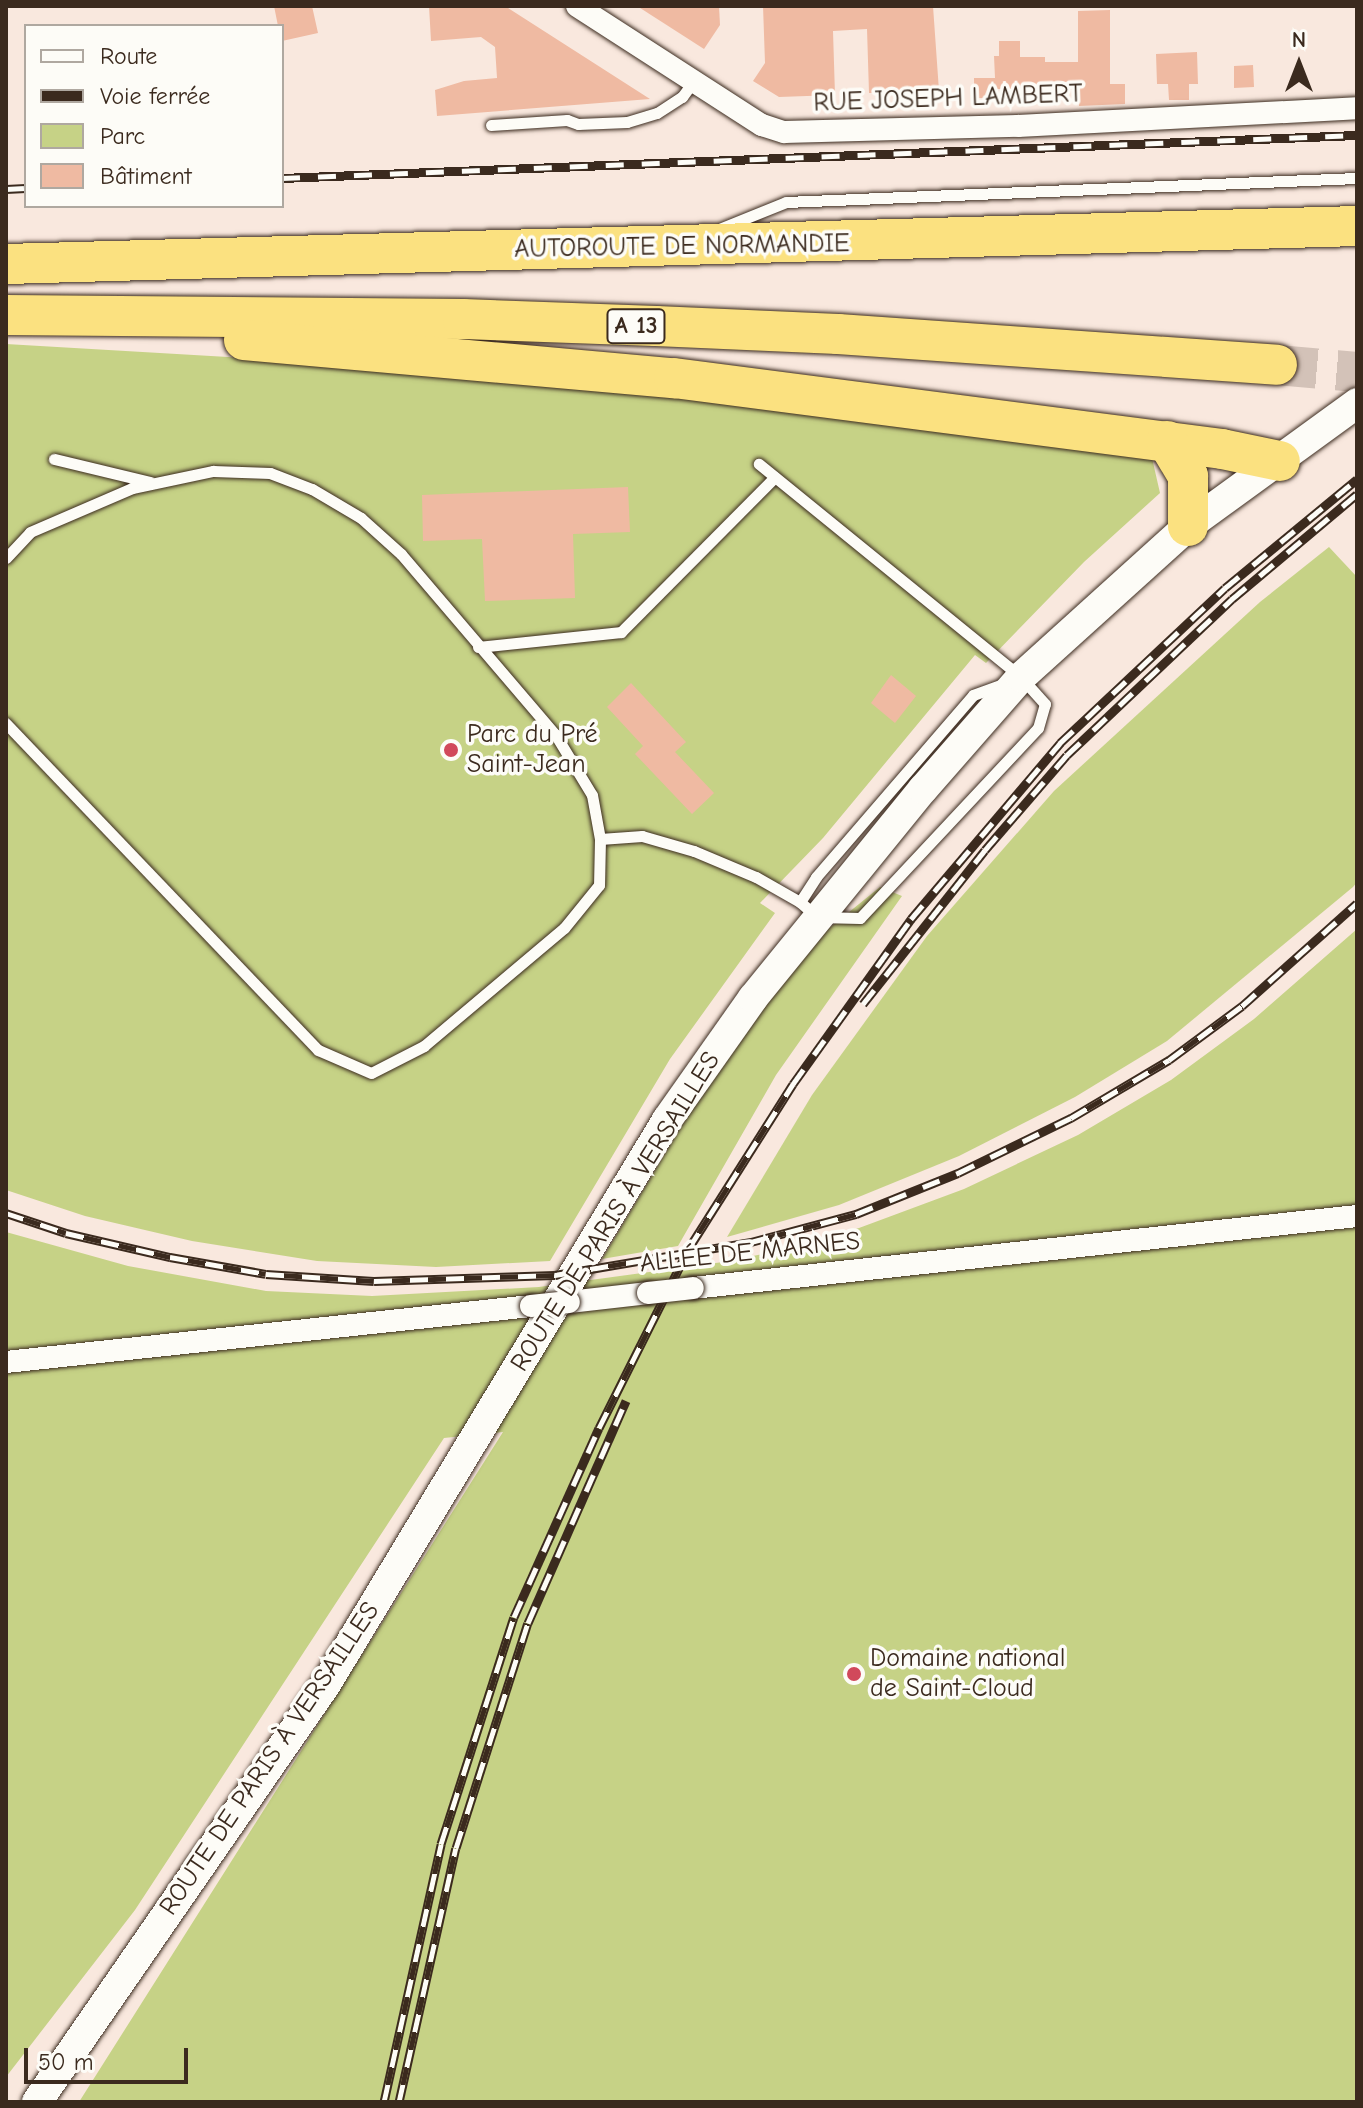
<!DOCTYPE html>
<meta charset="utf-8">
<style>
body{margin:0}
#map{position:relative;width:1363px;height:2108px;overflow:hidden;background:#f9e8de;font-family:"Comic Neue",sans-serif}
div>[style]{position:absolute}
.green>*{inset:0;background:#c6d286}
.building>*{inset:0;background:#efbaa2}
.motorway-tunnel>*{height:40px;margin-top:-20px;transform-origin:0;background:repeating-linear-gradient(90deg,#d3c2b8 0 40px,transparent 0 60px)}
.roads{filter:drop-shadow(0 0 2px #3b2a1e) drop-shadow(0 0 2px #3b2a1e)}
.service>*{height:11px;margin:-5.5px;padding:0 5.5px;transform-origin:5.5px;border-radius:5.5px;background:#fdfcf7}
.minor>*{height:22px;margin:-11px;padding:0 11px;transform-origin:11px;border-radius:11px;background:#fdfcf7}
.secondary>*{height:30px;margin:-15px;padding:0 15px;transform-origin:15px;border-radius:15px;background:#fdfcf7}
.motorway>*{height:40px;margin:-20px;padding:0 20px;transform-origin:20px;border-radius:20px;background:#fbe180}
.rail>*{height:9px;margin-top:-4.5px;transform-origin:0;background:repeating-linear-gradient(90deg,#fdfcf7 0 18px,#3b2a1e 0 36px);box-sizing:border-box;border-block:2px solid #3b2a1e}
.bridges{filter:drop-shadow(0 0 2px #3b2a1e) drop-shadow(0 0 2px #3b2a1e)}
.minor-bridge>*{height:22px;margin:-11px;padding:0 11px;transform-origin:11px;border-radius:11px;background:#fdfcf7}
.dots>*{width:22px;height:22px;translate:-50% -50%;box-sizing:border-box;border:4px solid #fdfcf7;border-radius:50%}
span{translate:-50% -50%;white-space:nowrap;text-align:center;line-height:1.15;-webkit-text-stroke:7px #fdfcf7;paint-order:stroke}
.shield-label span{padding:2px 6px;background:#fdfcf7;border:2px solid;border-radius:6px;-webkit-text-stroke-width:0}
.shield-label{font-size:24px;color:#3b2a1e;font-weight:700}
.street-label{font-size:26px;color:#3b2a1e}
.poi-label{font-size:26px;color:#3b2a1e}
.left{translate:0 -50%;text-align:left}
.frame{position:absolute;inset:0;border:8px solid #3b2a1e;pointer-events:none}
.legend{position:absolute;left:24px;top:24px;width:260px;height:184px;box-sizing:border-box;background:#fdfcf7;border:2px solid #afa8a0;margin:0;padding:10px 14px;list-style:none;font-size:24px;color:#3b2a1e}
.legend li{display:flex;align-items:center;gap:16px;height:40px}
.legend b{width:40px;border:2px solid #afa8a0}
.north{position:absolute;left:1259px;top:24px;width:80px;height:80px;-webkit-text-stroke:6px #fdfcf7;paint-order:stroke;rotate:0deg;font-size:22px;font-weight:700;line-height:32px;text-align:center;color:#3b2a1e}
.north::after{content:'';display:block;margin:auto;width:28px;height:36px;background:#3b2a1e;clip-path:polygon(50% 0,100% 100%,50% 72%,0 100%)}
.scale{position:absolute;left:24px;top:2048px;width:164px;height:36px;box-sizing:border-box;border:4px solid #3b2a1e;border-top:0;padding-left:10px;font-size:24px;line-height:28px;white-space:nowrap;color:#3b2a1e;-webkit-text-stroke:6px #fdfcf7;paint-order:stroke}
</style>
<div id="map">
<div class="green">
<i style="clip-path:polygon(6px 344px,245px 358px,827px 409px,1152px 458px,1160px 493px,1084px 562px,986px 663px,975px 655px,823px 838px,760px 903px,775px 913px,670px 1059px,550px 1261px,436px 1267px,317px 1261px,192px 1241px,85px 1216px,6px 1190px)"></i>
<i style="clip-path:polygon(1329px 547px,1357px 577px,1357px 882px,1353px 887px,1167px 1041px,1075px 1097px,959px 1156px,839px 1205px,727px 1237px,812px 1095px,927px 936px,1054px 791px,1260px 602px)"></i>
<i style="clip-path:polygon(880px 887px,902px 896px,776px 1075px,678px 1246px,602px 1259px,712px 1075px,817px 938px)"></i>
<i style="clip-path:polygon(1357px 929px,1357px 2102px,79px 2102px,503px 1432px,444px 1438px,135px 1910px,6px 2077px,6px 1232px,128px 1266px,266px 1291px,372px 1296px,539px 1287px,723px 1262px,792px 1248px,859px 1228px,964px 1189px,1078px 1135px,1171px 1080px,1254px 1019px)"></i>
</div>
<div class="building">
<i style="clip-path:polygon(274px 6px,312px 6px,318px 33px,282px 41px,282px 26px,278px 26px)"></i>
<i style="clip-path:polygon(429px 6px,505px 6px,650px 99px,437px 116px,435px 90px,464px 81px,497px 78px,495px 47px,481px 37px,431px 41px)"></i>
<i style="clip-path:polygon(637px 6px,719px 6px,720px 25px,704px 49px)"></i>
<i style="clip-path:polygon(763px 6px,933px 6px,939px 91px,869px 93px,867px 29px,833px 31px,835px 95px,779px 97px,753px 81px,765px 63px)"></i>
<i style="clip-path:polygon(1110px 10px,1110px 84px,1125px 84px,1125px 104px,1079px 106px,1079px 90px,997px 89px,997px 98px,974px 98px,974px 78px,995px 78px,994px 56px,999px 56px,999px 41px,1020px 41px,1020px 57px,1045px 57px,1045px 62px,1078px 62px,1078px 11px)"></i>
<i style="clip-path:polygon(1197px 52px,1198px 84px,1189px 84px,1189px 100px,1169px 100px,1168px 84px,1157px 84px,1156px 54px)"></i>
<i style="clip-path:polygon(1253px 65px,1254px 87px,1234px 88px,1234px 66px)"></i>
<i style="clip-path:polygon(628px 487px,630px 532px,573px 534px,575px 598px,485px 601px,482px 539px,423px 541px,422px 495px)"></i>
<i style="clip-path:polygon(891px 675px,916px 696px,895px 723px,871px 703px)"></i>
<i style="clip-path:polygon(631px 683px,686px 742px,675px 752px,714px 793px,692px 814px,635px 754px,643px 746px,607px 707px)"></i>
</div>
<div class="motorway-tunnel">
<i style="left:1277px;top:365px;width:80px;rotate:5deg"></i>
</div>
<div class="roads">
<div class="service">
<i style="left:491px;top:125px;width:76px;rotate:-3.8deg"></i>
<i style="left:567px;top:120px;width:12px;rotate:20deg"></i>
<i style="left:578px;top:124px;width:49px;rotate:-2.3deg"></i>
<i style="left:627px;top:122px;width:31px;rotate:-17deg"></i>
<i style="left:657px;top:113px;width:30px;rotate:-33deg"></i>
<i style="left:682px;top:97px;width:19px;rotate:-54deg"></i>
<i style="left:719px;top:229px;width:72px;rotate:-21.9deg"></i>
<i style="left:786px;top:202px;width:572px;rotate:-2.41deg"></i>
<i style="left:54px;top:459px;width:99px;rotate:13.5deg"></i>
<i style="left:6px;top:558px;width:35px;rotate:-47deg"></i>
<i style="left:30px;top:532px;width:111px;rotate:-23.3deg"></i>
<i style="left:132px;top:488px;width:83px;rotate:-11.9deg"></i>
<i style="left:213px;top:471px;width:57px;rotate:2deg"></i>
<i style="left:270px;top:473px;width:45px;rotate:20.9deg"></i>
<i style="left:312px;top:489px;width:57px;rotate:30.6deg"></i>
<i style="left:361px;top:518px;width:54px;rotate:42deg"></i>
<i style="left:401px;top:554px;width:237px;rotate:49.5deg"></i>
<i style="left:555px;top:734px;width:71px;rotate:58.8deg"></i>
<i style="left:592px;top:795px;width:45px;rotate:79.7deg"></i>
<i style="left:600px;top:839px;width:46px;rotate:91.2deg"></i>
<i style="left:599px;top:885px;width:55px;rotate:129.1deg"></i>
<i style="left:564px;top:928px;width:183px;rotate:139.9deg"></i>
<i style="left:424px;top:1046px;width:59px;rotate:153deg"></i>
<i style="left:371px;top:1073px;width:58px;rotate:-156.5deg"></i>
<i style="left:318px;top:1050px;width:452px;rotate:-133.7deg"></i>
<i style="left:478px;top:647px;width:144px;rotate:-6deg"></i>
<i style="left:621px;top:632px;width:218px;rotate:-45.2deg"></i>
<i style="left:600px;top:839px;width:42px;rotate:-4.1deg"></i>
<i style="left:642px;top:836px;width:54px;rotate:16.1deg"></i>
<i style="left:694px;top:851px;width:67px;rotate:22.8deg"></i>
<i style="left:756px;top:877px;width:51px;rotate:29.6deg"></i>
<i style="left:800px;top:902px;width:23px;rotate:41deg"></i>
<i style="left:817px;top:917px;width:43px;rotate:1.3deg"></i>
<i style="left:860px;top:918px;width:260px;rotate:-46.9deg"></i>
<i style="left:1038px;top:728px;width:25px;rotate:-74deg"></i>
<i style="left:1045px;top:704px;width:36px;rotate:-132deg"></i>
<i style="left:1021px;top:677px;width:338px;rotate:-140.9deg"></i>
<i style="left:800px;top:902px;width:30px;rotate:-57deg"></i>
<i style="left:816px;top:877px;width:240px;rotate:-49.2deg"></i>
<i style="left:973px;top:695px;width:33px;rotate:-20deg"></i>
</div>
<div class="minor">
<i style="left:577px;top:6px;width:220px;rotate:32.8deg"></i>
<i style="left:762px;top:125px;width:23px;rotate:18deg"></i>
<i style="left:784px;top:132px;width:234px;rotate:-1.5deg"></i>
<i style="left:1018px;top:126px;width:339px;rotate:-3deg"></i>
<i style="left:693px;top:1288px;width:668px;rotate:-6.19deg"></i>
<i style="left:569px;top:1302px;width:80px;rotate:-6.5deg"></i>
<i style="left:6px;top:1362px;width:528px;rotate:-6.09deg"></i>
</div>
<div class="secondary">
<i style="left:37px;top:2102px;width:508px;rotate:-55.34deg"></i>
<i style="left:326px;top:1684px;width:659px;rotate:-58.84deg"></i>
<i style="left:667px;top:1120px;width:149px;rotate:-54.8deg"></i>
<i style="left:753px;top:998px;width:269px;rotate:-50.9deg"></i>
<i style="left:923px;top:789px;width:149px;rotate:-48.8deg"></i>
<i style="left:1021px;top:677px;width:225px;rotate:-42.1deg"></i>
<i style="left:1188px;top:526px;width:209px;rotate:-36deg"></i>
</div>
<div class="motorway">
<i style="left:6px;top:264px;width:1352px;rotate:-1.61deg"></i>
<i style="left:6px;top:315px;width:457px;rotate:0.5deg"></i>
<i style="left:463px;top:319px;width:193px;rotate:2.1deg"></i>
<i style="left:656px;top:326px;width:182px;rotate:2.5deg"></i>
<i style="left:838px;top:334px;width:440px;rotate:4deg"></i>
<i style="left:244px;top:340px;width:432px;rotate:5.1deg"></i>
<i style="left:674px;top:378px;width:553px;rotate:7.38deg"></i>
<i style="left:1222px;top:449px;width:59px;rotate:11.7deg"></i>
<i style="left:1167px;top:441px;width:41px;rotate:59deg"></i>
<i style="left:1188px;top:476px;width:50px;rotate:90deg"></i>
</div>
</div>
<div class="rail">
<i style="left:282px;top:178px;width:1076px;rotate:-2.29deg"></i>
<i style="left:6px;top:189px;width:20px;rotate:-3deg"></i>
<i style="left:863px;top:1004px;width:196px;rotate:-51.6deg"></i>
<i style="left:985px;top:850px;width:125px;rotate:-49.2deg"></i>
<i style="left:1067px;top:755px;width:227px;rotate:-43.4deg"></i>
<i style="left:1232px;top:599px;width:163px;rotate:-40deg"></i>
<i style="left:6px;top:1213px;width:63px;rotate:18.4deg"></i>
<i style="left:66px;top:1233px;width:107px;rotate:13deg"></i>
<i style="left:170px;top:1257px;width:97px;rotate:10deg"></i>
<i style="left:266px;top:1274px;width:108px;rotate:3.7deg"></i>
<i style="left:374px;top:1281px;width:181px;rotate:-1.9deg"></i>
<i style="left:555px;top:1275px;width:199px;rotate:-9.6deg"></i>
<i style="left:751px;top:1242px;width:109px;rotate:-14.9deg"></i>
<i style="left:856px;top:1214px;width:110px;rotate:-21.9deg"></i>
<i style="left:958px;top:1173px;width:126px;rotate:-26deg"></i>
<i style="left:1071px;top:1118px;width:114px;rotate:-30.6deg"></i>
<i style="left:1169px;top:1060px;width:91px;rotate:-36.5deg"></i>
<i style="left:1242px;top:1006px;width:154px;rotate:-41.8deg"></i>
<i style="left:384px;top:2102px;width:264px;rotate:-77.5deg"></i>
<i style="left:441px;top:1844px;width:238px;rotate:-72.2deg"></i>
<i style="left:514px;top:1617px;width:207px;rotate:-65.8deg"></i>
<i style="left:599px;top:1428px;width:201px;rotate:-63.4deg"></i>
<i style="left:689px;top:1248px;width:194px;rotate:-57.6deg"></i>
<i style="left:793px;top:1084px;width:203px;rotate:-54.4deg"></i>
<i style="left:911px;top:919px;width:231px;rotate:-49.7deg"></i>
<i style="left:1060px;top:743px;width:226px;rotate:-43.2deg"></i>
<i style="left:1225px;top:588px;width:171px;rotate:-39.5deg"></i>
<i style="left:399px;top:2102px;width:260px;rotate:-77.4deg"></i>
<i style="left:456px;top:1848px;width:236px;rotate:-72.3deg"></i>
<i style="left:528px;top:1623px;width:243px;rotate:-66.2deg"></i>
</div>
<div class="bridges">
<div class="minor-bridge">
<i style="left:648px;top:1293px;width:45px;rotate:-6.3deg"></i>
<i style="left:531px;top:1306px;width:38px;rotate:-6deg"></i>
</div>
</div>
<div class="dots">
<i style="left:451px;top:750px;background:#d1495b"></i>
<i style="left:854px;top:1674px;background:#d1495b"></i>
</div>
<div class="shield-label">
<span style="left:636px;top:326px">A 13</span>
</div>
<div class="street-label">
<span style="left:948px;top:99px;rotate:-2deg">RUE JOSEPH LAMBERT</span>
<span style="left:682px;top:247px;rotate:-1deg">AUTOROUTE DE NORMANDIE</span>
<span style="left:616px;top:1212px;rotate:-58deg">ROUTE DE PARIS À VERSAILLES</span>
<span style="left:750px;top:1253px;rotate:-6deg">ALLÉE DE MARNES</span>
<span style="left:270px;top:1759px;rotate:-56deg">ROUTE DE PARIS À VERSAILLES</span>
</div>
<div class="poi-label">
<span class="left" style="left:467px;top:750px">Parc du Pré<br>Saint-Jean</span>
<span class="left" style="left:870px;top:1674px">Domaine national<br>de Saint-Cloud</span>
</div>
<div class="frame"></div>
<ul class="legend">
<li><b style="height:10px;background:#fdfcf7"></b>Route</li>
<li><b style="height:10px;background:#3b2a1e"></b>Voie ferrée</li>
<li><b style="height:22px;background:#c6d286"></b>Parc</li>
<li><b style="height:22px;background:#efbaa2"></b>Bâtiment</li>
</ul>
<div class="north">N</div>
<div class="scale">50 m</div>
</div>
